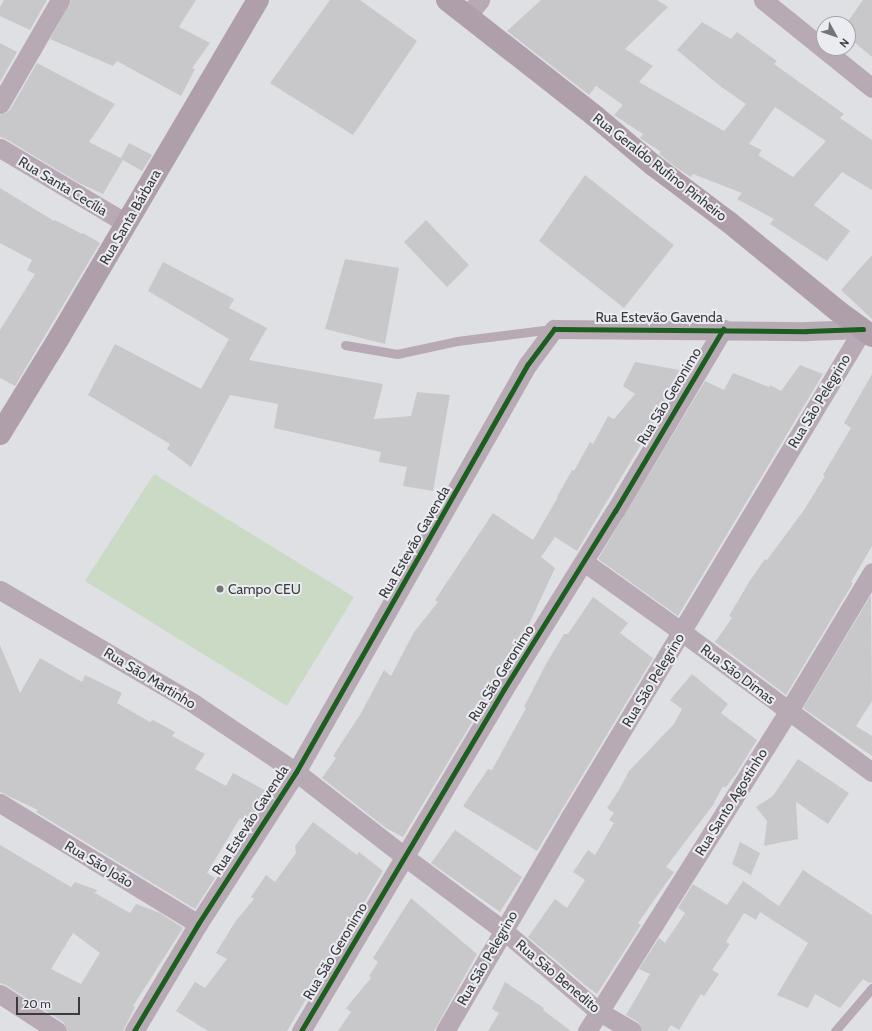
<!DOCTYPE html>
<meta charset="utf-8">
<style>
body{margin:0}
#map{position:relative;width:872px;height:1031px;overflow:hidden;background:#dee0e3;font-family:Cabin,sans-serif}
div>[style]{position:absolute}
.green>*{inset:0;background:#cadac4}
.building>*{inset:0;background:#c8c8cb}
.lane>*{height:9px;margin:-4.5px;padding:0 4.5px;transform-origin:4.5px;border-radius:4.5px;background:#b8aab4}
.street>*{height:19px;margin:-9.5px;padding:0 9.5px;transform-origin:9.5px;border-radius:9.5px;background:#b8aab4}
.secondary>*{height:22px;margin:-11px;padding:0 11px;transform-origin:11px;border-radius:11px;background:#af9fab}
.cycleway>*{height:5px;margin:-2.5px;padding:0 2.5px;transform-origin:2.5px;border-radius:2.5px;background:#1b5e20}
.dots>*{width:11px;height:11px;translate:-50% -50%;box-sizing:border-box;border:2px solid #eaecf1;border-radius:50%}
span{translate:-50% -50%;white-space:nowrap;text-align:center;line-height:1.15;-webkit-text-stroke:4px #eaecf1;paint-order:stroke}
.street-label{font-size:14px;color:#3a3b3d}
.poi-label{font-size:14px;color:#3a3b3d}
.left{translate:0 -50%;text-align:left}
.north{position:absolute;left:816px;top:16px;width:40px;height:40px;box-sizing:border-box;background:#eaecf1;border:1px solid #a4a5a9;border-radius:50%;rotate:130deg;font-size:11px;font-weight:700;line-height:16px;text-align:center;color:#3a3b3d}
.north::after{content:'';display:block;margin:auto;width:14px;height:18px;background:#737577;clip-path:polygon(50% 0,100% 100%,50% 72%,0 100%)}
.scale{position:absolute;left:16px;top:997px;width:64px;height:18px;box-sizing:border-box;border:2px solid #3a3b3d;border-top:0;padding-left:5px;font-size:12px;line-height:14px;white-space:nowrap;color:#3a3b3d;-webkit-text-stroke:3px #eaecf1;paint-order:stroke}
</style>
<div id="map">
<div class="green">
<i style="clip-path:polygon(154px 474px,354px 597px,287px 706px,85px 581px)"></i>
</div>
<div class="building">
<i style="clip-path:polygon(4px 0,47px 0,30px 30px,0 16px,0 7px)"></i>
<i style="clip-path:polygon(71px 0,196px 0,179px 27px,210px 43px,192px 68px,195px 69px,181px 96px,117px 61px,113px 66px,50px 39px)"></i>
<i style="clip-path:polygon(330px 0,360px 0,417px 41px,353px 135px,270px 83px)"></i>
<i style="clip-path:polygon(evenodd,541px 0,657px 0,668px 7px,625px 49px,653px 66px,639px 82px,724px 131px,746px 104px,720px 86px,677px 50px,702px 22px,731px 39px,737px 32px,777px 61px,774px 64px,844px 114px,840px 118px,872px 140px,872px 190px,842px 172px,814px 205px,850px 231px,827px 261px,770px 224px,774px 219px,737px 199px,742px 193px,693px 174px,691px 177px,677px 168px,659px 154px,661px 152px,640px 138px,643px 134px,614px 115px,623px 105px,596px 86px,589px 95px,507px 31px,541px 0,775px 107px,826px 141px,793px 177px,758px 155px,762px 150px,749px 144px,775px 107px)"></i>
<i style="clip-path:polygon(863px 0,872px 0,872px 57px,848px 37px,848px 21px)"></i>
<i style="clip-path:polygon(0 43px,17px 52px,0 82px)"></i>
<i style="clip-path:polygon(37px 63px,115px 104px,89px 142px,121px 158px,129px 143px,152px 155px,142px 171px,123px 160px,103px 194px,79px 183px,6px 139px,0 137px,0 115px,6px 113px,10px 110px)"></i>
<i style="clip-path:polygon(585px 175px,674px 245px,624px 308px,539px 241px)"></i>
<i style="clip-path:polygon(0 188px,54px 221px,55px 220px,82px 234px,83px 233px,100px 243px,15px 386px,0 378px,0 330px,35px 274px,27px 270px,32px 260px,0 243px)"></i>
<i style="clip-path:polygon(426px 220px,469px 265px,447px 287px,404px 242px)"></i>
<i style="clip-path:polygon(872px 255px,872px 319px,841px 290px)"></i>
<i style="clip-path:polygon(345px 259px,399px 268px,385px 344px,325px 329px)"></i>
<i style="clip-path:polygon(163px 262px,234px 299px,229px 308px,267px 328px,249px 360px,383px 384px,374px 419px,411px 416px,417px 392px,450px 395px,433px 491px,403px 486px,407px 467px,379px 462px,381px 452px,274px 428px,278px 404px,230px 395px,191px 467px,167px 449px,170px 444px,88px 395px,115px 344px,201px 389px,229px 339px,148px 291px)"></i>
<i style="clip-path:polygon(635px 362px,685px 371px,577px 551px,555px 537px,541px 557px,555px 568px,522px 639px,403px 837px,386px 828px,322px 778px,336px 758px,333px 756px,360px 715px,384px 670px,391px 676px,414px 632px,438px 602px,435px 600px,493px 513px,533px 540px,558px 497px,557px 497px,572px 470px,574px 471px,590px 442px,593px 444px,608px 416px,614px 419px,635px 394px,623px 386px)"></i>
<i style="clip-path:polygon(800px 365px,823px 374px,678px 616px,598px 559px,705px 381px,724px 390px,733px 373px,769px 387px,770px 385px,781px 391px)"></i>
<i style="clip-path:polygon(872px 374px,872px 546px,851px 582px,853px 583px,786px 695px,715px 642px,732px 618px,729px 616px,749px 582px,765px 559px,767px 560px,804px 510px,825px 476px,823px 475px,851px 428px,844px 423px)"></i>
<i style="clip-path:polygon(871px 595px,872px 701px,856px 726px,872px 736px,872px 756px,803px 708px)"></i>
<i style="clip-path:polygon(593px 597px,628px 623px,620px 633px,653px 658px,537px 851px,463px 806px,488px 769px,492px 770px,526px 708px,524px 707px,546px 664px,564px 634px,568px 634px)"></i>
<i style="clip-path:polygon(0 645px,20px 693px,40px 658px,82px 682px,85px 675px,122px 693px,117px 703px,150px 722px,153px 720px,175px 732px,172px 736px,205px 754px,195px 769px,226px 786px,233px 773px,270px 793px,249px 824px,240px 818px,207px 873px,215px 878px,195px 909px,36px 812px,38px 810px,0 792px)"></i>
<i style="clip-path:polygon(692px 674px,728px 704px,721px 713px,757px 740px,736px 774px,725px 788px,723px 786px,713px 805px,666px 867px,674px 872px,638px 923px,641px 925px,597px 994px,585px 985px,528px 937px,555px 899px,567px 908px,585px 880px,573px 872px,588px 850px,595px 855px,614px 823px,609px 820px,614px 813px,607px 808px,619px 790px,629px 771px,674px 724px,682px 709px,670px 700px)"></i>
<i style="clip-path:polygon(798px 759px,849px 793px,828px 824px,796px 802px,798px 839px,764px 846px,767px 821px,756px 807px,773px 796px)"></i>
<i style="clip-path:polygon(313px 822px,357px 855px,359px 852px,383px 871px,287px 1031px,208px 1031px,176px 1011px,195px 982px,205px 988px,227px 959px,216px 953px,235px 922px,254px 899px,251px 897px,266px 875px,275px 882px,296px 853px,295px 846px)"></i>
<i style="clip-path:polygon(455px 830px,522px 877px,500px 912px,431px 863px)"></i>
<i style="clip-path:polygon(740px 842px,760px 853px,751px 875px,732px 864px)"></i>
<i style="clip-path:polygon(evenodd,0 845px,71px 887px,75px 882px,97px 890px,95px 893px,130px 913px,136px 904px,160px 913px,183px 928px,133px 1006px,135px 1007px,123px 1031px,68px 1031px,63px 1022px,6px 985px,0 983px,0 845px,73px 933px,100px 953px,81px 984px,51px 969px,73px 933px)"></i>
<i style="clip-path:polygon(803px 870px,872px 915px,872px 982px,869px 983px,863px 979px,840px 1008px,815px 994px,808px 1008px,777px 995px,808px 943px,760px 912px,756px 920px,744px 913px,726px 942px,730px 944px,712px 970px,719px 974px,704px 996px,701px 994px,679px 1030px,671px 1025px,667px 1031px,643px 1031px,638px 1022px,626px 1015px,650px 974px,639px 969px,659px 938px,665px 943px,685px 913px,678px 908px,693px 884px,727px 905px,743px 881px,779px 906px)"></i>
<i style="clip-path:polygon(411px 898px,477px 954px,434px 1031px,338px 1031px,351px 1012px,346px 1008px,371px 978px,369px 976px,378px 962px,373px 958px)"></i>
<i style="clip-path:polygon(505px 982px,544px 1008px,543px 1010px,571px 1031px,488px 1031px,499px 1013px,492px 1009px)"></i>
</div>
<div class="lane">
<i style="left:345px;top:345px;width:53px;rotate:9.8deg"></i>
<i style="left:397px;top:354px;width:61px;rotate:-12.2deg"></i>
<i style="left:457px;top:341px;width:96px;rotate:-7.2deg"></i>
<i style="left:835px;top:1031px;width:57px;rotate:-49.3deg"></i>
</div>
<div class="street">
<i style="left:763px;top:0;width:140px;rotate:38.9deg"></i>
<i style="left:467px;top:16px;width:21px;rotate:-51deg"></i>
<i style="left:0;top:104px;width:120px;rotate:-60deg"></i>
<i style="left:0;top:148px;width:147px;rotate:30.8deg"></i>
<i style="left:584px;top:562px;width:120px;rotate:35.5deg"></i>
<i style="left:682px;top:632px;width:236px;rotate:36.4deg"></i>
<i style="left:0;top:590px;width:224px;rotate:30.3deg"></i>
<i style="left:193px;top:703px;width:124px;rotate:33.8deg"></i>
<i style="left:296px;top:772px;width:138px;rotate:37.9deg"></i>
<i style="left:405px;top:857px;width:122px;rotate:36.7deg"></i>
<i style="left:503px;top:930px;width:125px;rotate:40.5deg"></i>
<i style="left:598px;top:1011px;width:39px;rotate:30deg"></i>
<i style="left:0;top:803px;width:232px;rotate:31.4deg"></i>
<i style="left:0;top:994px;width:68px;rotate:33deg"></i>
<i style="left:134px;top:1031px;width:125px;rotate:-59.1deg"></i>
<i style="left:198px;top:924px;width:181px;rotate:-57.2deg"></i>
<i style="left:296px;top:772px;width:469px;rotate:-60.4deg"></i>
<i style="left:528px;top:364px;width:44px;rotate:-53.4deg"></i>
<i style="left:554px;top:329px;width:253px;rotate:0.5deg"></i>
<i style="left:807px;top:331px;width:56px;rotate:-2deg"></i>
<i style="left:301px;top:1031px;width:398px;rotate:-59.3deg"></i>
<i style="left:504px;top:689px;width:210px;rotate:-58.1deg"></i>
<i style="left:615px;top:511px;width:212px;rotate:-59.3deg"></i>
<i style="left:445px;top:1031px;width:248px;rotate:-59.7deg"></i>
<i style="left:570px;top:817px;width:569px;rotate:-59.02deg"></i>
<i style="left:587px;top:1031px;width:377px;rotate:-57.8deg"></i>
<i style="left:788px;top:712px;width:163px;rotate:-59deg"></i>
</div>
<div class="secondary">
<i style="left:447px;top:0;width:188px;rotate:38.1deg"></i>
<i style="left:595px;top:116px;width:76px;rotate:40.2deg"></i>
<i style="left:653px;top:165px;width:96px;rotate:37deg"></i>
<i style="left:730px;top:223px;width:139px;rotate:39.2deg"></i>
<i style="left:838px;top:311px;width:42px;rotate:36.3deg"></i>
<i style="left:0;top:434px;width:115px;rotate:-58.5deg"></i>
<i style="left:60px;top:336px;width:390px;rotate:-59.5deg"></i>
</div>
<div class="cycleway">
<i style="left:134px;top:1031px;width:125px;rotate:-59.1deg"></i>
<i style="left:198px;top:924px;width:181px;rotate:-57.2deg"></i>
<i style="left:296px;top:772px;width:469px;rotate:-60.4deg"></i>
<i style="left:528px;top:364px;width:44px;rotate:-53.4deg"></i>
<i style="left:554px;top:329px;width:253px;rotate:0.5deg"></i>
<i style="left:807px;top:331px;width:56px;rotate:-2deg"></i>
<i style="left:301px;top:1031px;width:398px;rotate:-59.3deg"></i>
<i style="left:504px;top:689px;width:210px;rotate:-58.1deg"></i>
<i style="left:615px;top:511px;width:212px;rotate:-59.3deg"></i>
</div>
<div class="dots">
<i style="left:220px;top:589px;background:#737577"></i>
</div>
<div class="street-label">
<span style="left:660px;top:167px;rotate:38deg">Rua Geraldo Rufino Pinheiro</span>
<span style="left:63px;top:186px;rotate:31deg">Rua Santa Cecília</span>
<span style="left:130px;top:217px;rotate:-60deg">Rua Santa Bárbara</span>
<span style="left:659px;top:317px">Rua Estevão Gavenda</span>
<span style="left:669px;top:396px;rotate:-59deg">Rua São Geronimo</span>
<span style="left:819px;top:401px;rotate:-59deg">Rua São Pelegrino</span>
<span style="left:414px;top:542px;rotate:-60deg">Rua Estevão Gavenda</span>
<span style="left:501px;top:673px;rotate:-58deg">Rua São Geronimo</span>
<span style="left:738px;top:674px;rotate:37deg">Rua São Dimas</span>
<span style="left:150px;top:678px;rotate:31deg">Rua São Martinho</span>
<span style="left:653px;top:680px;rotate:-59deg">Rua São Pelegrino</span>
<span style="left:731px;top:802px;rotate:-58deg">Rua Santo Agostinho</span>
<span style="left:250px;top:820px;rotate:-57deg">Rua Estevão Gavenda</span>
<span style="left:99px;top:864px;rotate:31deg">Rua São João</span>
<span style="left:335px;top:951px;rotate:-59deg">Rua São Geronimo</span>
<span style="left:487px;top:958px;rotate:-60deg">Rua São Pelegrino</span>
<span style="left:558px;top:976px;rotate:40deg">Rua São Benedito</span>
</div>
<div class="poi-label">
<span class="left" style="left:228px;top:589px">Campo CEU</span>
</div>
<div class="north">N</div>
<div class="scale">20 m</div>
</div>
